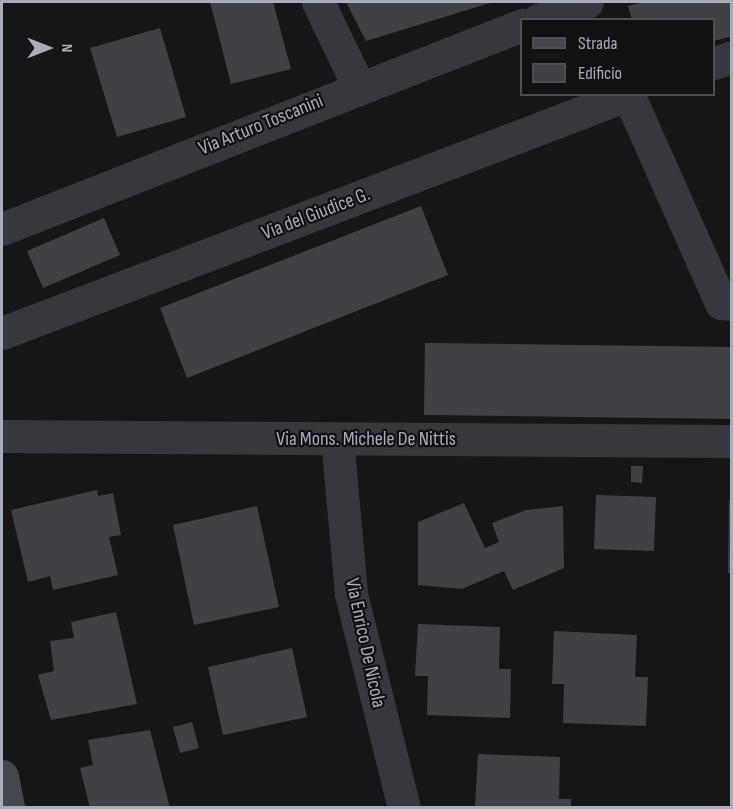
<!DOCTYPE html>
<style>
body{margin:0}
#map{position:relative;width:733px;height:809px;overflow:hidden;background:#161618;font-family:"Sofia Sans Condensed",sans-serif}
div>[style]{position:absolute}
.building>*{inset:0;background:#404145}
.street>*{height:33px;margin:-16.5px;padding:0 16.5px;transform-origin:16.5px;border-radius:16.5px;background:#37383d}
.secondary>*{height:33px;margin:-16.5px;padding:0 16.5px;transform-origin:16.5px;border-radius:16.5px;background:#45474d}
span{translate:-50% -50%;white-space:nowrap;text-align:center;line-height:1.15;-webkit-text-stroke:4.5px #111113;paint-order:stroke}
.street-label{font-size:20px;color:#a8adb8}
.frame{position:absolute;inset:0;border:3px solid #a8adb8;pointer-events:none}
.legend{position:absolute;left:520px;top:18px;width:195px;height:78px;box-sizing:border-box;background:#111113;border:2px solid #4d4f55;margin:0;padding:8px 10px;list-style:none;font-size:18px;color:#a8adb8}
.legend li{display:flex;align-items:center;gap:12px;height:30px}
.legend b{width:30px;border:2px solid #4d4f55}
.north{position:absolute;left:18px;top:18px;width:60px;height:60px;-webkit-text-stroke:4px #111113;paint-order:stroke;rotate:90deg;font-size:16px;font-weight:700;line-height:24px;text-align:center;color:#a8adb8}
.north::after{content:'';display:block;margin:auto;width:21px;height:27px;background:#a8adb8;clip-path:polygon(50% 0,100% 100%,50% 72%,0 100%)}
</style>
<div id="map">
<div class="building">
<i style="clip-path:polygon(198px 2px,273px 2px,291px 69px,231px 84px,210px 2px)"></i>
<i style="clip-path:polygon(346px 2px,493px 2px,366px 41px)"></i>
<i style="clip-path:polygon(644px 2px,732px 2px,732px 36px,714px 41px,714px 20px,632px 20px,628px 6px)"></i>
<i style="clip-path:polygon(160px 28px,186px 117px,117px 137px,90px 48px)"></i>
<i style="clip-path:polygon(421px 206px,448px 275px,187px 378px,160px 308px)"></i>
<i style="clip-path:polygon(104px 218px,120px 255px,43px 288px,27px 251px)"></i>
<i style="clip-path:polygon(425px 343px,732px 347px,732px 419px,424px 415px)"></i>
<i style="clip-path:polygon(631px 466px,643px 466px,642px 483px,631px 482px)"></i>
<i style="clip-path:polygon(97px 490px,98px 496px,113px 493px,121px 535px,109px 537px,118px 575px,53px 590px,50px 576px,28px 582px,11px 510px)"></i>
<i style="clip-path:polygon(596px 495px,656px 497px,654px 551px,594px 549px)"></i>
<i style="clip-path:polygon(729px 500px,732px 500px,732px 573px,728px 573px)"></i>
<i style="clip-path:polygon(464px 503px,485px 548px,499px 542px,492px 523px,526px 510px,563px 506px,564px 568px,513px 590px,504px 571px,462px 589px,418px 585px,418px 522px)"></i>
<i style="clip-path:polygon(257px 506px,279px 607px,194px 625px,173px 525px)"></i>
<i style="clip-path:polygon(116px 612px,137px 704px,51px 720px,38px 675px,54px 671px,50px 641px,74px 638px,71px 622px)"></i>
<i style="clip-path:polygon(418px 624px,500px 627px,499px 669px,511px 669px,510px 718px,427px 715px,428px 676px,415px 676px)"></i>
<i style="clip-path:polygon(554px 631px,637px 635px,635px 677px,648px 677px,646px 726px,563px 723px,564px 684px,552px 684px)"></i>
<i style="clip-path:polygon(292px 648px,307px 717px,223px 735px,208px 667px)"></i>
<i style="clip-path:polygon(192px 722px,199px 748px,180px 753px,173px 727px)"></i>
<i style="clip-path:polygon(150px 730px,170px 808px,90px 808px,80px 768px,93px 765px,88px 740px)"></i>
<i style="clip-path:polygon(478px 754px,560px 757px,559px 799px,571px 799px,571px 808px,475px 806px)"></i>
</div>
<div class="street">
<i style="left:318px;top:2px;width:92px;rotate:64.3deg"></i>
<i style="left:538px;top:20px;width:52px;rotate:-20.2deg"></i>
<i style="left:714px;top:63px;width:19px;rotate:-18deg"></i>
<i style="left:628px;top:94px;width:229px;rotate:66deg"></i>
<i style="left:721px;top:303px;width:11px;rotate:5deg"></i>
<i style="left:2px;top:229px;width:559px;rotate:-21.42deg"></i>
<i style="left:2px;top:333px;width:672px;rotate:-20.84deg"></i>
<i style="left:2px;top:436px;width:730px;rotate:0.39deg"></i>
<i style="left:337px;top:439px;width:156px;rotate:84.8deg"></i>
<i style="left:351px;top:594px;width:220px;rotate:76.1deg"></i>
</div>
<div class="secondary">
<i style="left:2px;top:776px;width:33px;rotate:79deg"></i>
</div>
<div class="street-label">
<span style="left:261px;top:125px;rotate:-22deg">Via Arturo Toscanini</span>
<span style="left:316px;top:214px;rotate:-21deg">Via del Giudice G.</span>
<span style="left:366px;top:439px">Via Mons. Michele De Nittis</span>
<span style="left:365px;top:643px;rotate:78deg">Via Enrico De Nicola</span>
</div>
<div class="frame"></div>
<ul class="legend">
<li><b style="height:8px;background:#45474d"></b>Strada</li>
<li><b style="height:16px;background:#404145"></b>Edificio</li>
</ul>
<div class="north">N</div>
</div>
